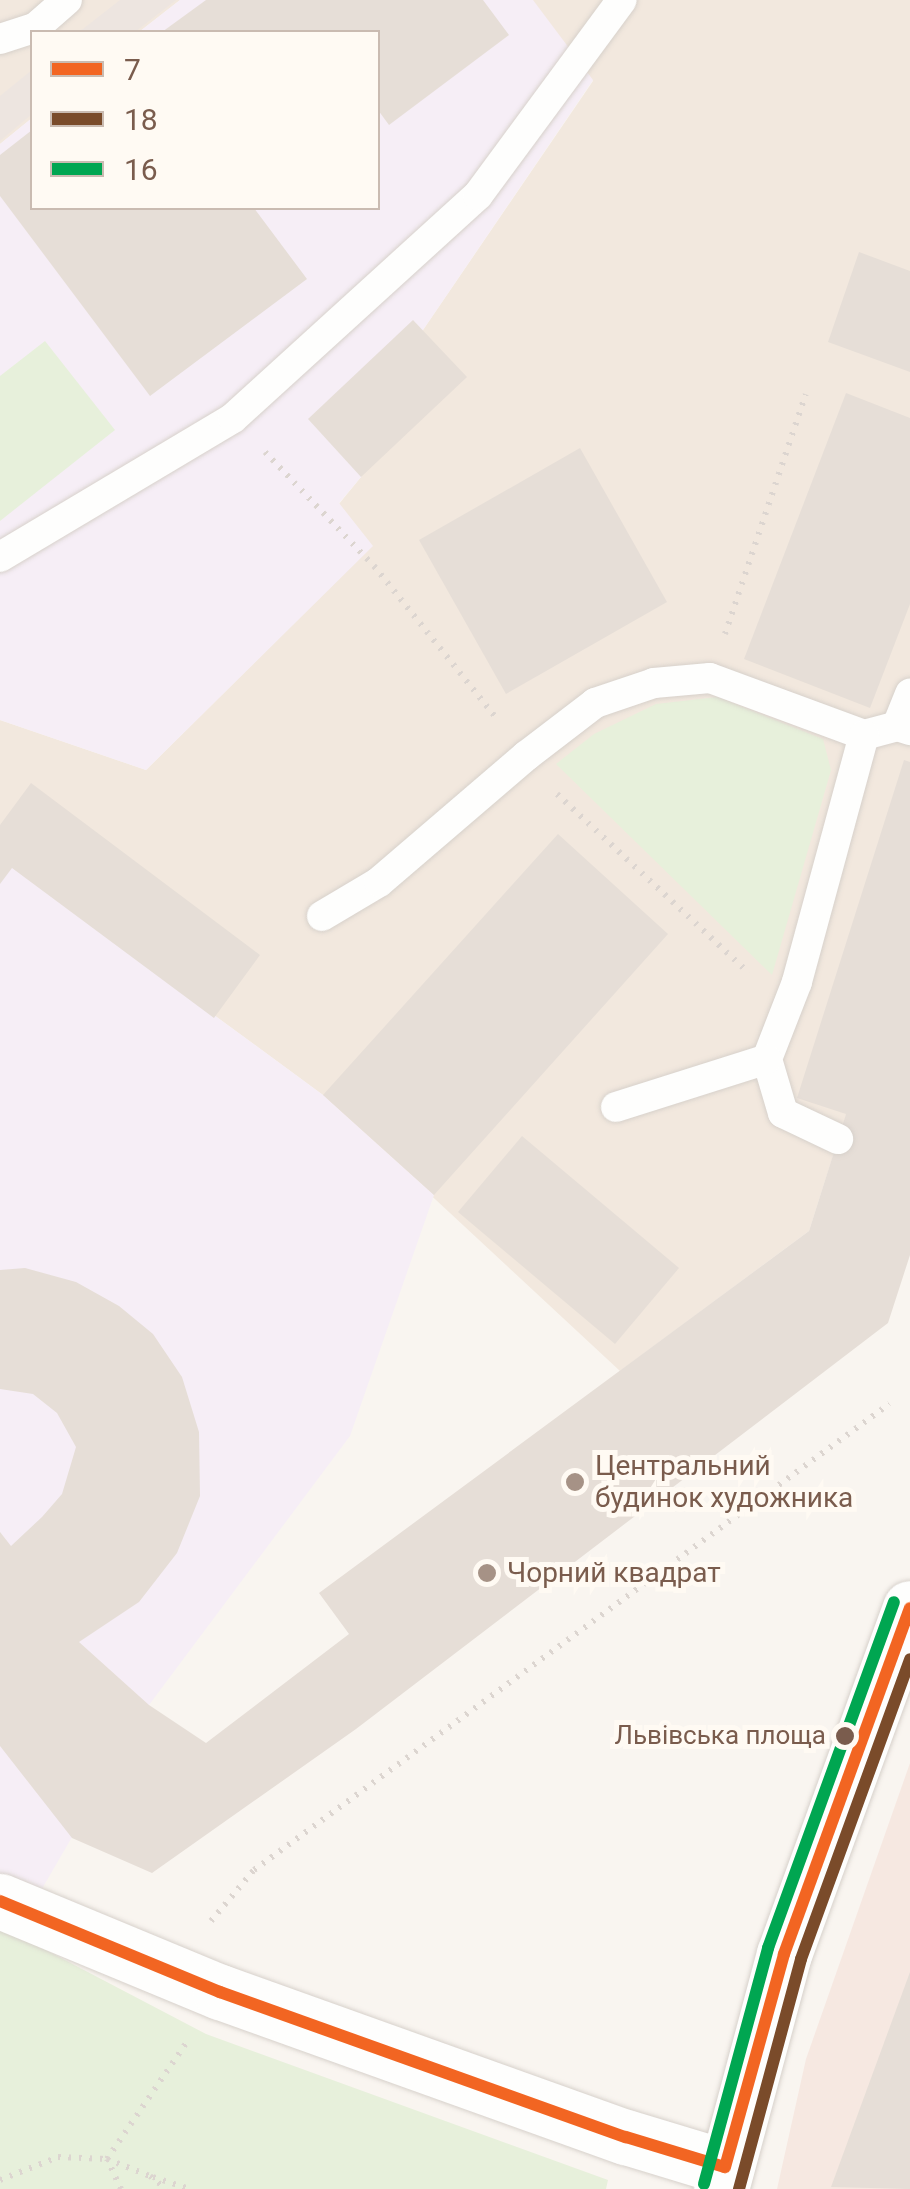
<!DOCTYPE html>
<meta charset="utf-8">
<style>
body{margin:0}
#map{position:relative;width:910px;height:2189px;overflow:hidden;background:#f9f5f0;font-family:Roboto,sans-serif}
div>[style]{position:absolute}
.residential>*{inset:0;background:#f2e8de}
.commercial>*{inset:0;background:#f6e8e1}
.industrial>*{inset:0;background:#ede5e0}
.education>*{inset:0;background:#f6eef6}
.green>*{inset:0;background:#e7f0db}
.building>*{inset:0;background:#e6ded7}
.path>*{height:6px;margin-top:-3px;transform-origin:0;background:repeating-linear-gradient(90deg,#dcd5d0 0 2.5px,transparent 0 10.5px)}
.roads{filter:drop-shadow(0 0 2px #d7d1cb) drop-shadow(0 0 2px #d7d1cb)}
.lane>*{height:30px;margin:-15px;padding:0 15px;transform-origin:15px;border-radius:15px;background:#fefefd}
.secondary>*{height:55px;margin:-27.5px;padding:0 27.5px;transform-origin:27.5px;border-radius:27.5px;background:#fefefd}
.bus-1>*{height:12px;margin:-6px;padding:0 6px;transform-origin:6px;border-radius:6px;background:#f26522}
.bus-2>*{height:12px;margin:-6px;padding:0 6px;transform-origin:6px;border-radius:6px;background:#7a4b2a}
.bus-3>*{height:12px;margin:-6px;padding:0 6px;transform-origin:6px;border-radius:6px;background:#00a651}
.dots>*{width:28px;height:28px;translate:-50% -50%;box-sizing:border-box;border:5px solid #fffaf3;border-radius:50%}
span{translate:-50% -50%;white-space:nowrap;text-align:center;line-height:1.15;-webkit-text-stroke:10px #fffaf3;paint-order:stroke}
.bus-label{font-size:26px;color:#7a5c4d}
.right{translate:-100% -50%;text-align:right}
.poi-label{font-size:28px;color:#7a5c4d}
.left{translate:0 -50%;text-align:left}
.legend{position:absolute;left:30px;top:30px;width:350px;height:180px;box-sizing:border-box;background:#fffaf3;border:2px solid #cabbb1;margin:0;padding:12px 18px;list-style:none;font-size:30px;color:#7a5c4d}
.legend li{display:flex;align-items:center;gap:20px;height:50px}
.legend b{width:50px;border:2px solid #cabbb1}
</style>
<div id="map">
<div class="residential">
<i style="clip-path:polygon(0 0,180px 0,139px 32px,32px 32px,32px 118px,0 144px)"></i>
<i style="clip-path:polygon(532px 0,910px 0,910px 1136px,846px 1115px,809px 1231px,620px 1371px,323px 1095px,0 858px,0 720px,146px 770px,372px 546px,339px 504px,361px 477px,423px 330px,593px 81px)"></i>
</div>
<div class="commercial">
<i style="clip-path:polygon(910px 1763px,910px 2189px,777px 2189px,806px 2059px)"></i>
</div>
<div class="industrial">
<i style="clip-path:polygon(120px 0,176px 0,135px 32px,79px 32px)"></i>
<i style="clip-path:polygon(32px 70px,32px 114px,0 141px,0 96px)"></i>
</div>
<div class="education">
<i style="clip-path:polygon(180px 0,533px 0,593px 80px,423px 330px,361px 477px,339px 503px,373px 546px,146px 770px,0 720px,0 144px,32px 118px,32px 208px,378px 208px,378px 32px,139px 32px)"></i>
<i style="clip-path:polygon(0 858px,323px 1095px,434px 1195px,350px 1436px,149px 1705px,36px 1899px,0 1886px)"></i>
</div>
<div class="green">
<i style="clip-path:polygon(45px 341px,115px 430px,0 521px,0 376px)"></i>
<i style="clip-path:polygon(717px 697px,823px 739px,831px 770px,772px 975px,556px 764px,594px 734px,656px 704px)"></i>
<i style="clip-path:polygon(0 1926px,206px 2034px,608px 2180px,606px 2189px,0 2189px)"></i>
</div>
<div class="building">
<i style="clip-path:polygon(206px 0,483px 0,509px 35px,389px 125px,378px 110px,378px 32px,162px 32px)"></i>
<i style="clip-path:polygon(32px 130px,32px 208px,254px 208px,307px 279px,150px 396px,0 196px,0 155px)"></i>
<i style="clip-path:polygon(859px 252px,910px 271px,910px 372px,828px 342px)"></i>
<i style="clip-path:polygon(413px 320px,467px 377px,361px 477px,308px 419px)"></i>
<i style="clip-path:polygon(846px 393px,910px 418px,910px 604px,870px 708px,744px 659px)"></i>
<i style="clip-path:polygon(580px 448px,667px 602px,506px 694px,419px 540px)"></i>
<i style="clip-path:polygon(904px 760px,910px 762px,910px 1255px,888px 1323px,356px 1729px,152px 1873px,72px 1838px,0 1746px,0 1532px,11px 1546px,42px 1517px,62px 1494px,76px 1447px,57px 1413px,33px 1394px,0 1389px,0 1270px,25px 1268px,76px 1282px,119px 1306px,153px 1334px,182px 1377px,199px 1432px,200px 1496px,177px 1553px,139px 1602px,79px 1642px,149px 1705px,206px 1743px,349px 1634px,319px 1593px,809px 1231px,846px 1114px,797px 1098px)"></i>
<i style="clip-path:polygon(31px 783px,260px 955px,214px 1018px,12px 868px,0 884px,0 825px)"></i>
<i style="clip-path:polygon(558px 834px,668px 934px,434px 1195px,323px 1095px)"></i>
<i style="clip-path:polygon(522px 1136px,679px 1268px,615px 1344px,458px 1212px)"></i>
<i style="clip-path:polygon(910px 1973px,910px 2189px,831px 2187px,910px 1972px)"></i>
</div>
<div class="path">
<i style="left:265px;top:452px;width:158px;rotate:46.3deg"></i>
<i style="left:374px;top:566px;width:195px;rotate:51.2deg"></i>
<i style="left:725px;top:634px;width:253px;rotate:-71.4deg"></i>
<i style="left:557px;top:794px;width:262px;rotate:43deg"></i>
<i style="left:211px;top:1921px;width:67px;rotate:-49.9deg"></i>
<i style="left:254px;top:1870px;width:788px;rotate:-36.27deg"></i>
<i style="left:153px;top:2177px;width:39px;rotate:18deg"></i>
<i style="left:0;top:2180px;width:62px;rotate:-21.6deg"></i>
<i style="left:58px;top:2157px;width:49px;rotate:2.3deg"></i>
<i style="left:107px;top:2159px;width:46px;rotate:21.6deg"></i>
<i style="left:150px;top:2176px;width:21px;rotate:39deg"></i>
<i style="left:121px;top:2189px;width:33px;rotate:-115deg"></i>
<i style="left:107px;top:2159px;width:140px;rotate:-55.7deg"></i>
</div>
<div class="roads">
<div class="lane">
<i style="left:0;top:39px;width:38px;rotate:-18deg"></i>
<i style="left:36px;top:27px;width:41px;rotate:-41.1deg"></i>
<i style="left:0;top:557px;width:271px;rotate:-30.8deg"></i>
<i style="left:233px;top:418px;width:331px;rotate:-42.3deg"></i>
<i style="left:478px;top:195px;width:242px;rotate:-53.6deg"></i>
<i style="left:897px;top:726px;width:35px;rotate:-68deg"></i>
<i style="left:864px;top:735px;width:34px;rotate:-15deg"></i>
<i style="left:897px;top:726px;width:14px;rotate:17deg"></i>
<i style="left:322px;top:916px;width:66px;rotate:-30.8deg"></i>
<i style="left:379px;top:882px;width:194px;rotate:-40.6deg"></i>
<i style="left:526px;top:756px;width:87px;rotate:-37.5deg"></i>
<i style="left:595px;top:703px;width:62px;rotate:-18.7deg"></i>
<i style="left:654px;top:683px;width:56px;rotate:-5.1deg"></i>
<i style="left:710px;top:678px;width:164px;rotate:20.3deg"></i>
<i style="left:864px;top:735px;width:256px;rotate:105.2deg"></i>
<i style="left:797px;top:982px;width:83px;rotate:111.3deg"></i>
<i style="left:767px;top:1059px;width:56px;rotate:73.5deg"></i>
<i style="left:783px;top:1113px;width:61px;rotate:25.3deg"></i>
<i style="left:616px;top:1107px;width:158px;rotate:-17.6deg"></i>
</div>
<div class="secondary">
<i style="left:0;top:1901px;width:238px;rotate:22.5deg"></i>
<i style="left:220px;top:1992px;width:431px;rotate:19.7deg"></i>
<i style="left:626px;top:2137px;width:103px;rotate:16.9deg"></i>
<i style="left:721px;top:2189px;width:243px;rotate:-75deg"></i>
<i style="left:784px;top:1954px;width:368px;rotate:-70deg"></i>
</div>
</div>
<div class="bus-1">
<i style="left:0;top:1901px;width:238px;rotate:22.5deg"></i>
<i style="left:220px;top:1992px;width:431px;rotate:19.7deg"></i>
<i style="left:626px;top:2137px;width:103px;rotate:16.9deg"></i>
<i style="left:725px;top:2167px;width:221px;rotate:-74.5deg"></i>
<i style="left:784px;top:1954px;width:368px;rotate:-70deg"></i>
</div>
<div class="bus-2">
<i style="left:739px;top:2189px;width:238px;rotate:-74.9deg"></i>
<i style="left:801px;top:1959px;width:319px;rotate:-70deg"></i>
</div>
<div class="bus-3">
<i style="left:704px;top:2184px;width:245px;rotate:-74.8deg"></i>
<i style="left:768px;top:1948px;width:368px;rotate:-70deg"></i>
</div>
<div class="dots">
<i style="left:575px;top:1482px;background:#a69286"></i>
<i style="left:487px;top:1573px;background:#a69286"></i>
<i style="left:845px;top:1736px;background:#7a5c4d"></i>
</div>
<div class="bus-label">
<span class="right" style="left:826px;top:1736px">Львівська площа</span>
</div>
<div class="poi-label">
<span class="left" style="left:595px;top:1482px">Центральний<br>будинок художника</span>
<span class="left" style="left:507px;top:1573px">Чорний квадрат</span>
</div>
<ul class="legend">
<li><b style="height:12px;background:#f26522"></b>7</li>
<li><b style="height:12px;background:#7a4b2a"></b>18</li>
<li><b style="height:12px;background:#00a651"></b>16</li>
</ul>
</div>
